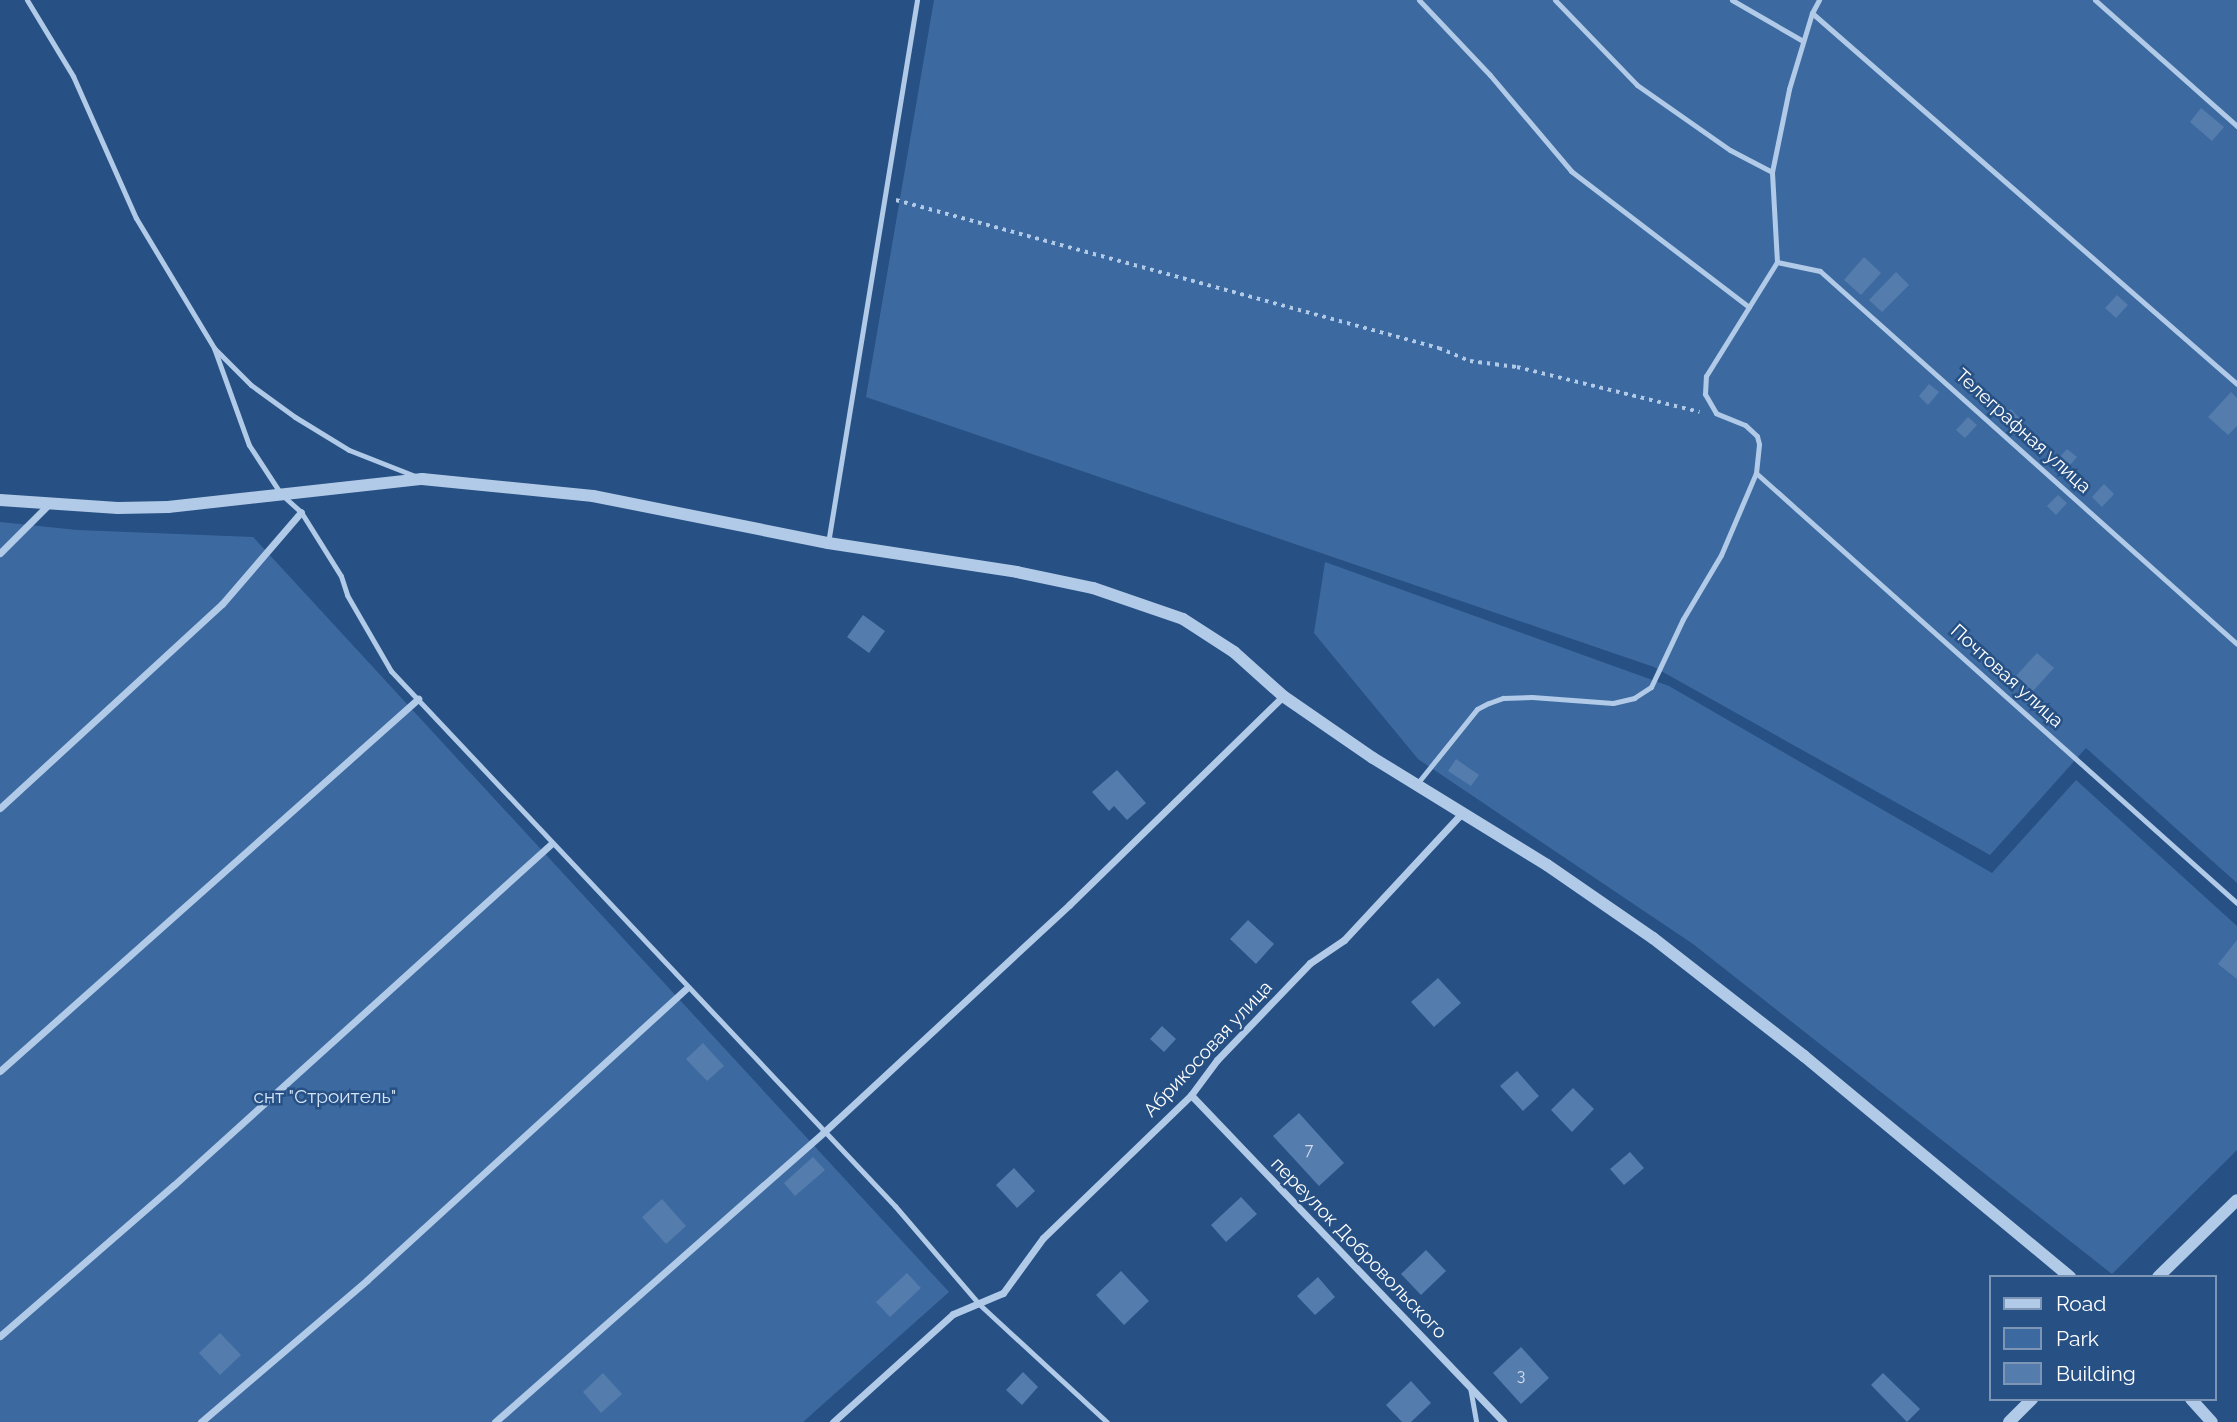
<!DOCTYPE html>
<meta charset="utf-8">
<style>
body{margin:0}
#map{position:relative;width:2237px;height:1422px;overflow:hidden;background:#275084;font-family:Raleway,sans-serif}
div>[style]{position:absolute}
.green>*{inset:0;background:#3c6aa0}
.building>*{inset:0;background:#547cad}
.path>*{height:3.5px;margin-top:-1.75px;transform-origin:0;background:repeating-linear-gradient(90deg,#b1cae7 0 3.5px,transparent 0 8.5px)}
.service>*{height:5px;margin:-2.5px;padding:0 2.5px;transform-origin:2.5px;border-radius:2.5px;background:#b1cae7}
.minor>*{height:7px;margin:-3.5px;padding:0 3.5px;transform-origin:3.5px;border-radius:3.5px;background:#b1cae7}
.tertiary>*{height:12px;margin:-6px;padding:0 6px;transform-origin:6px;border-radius:6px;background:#b1cae7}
span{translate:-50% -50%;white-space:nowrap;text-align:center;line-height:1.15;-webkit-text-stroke:5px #275084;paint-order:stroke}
.number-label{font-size:16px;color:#d4deea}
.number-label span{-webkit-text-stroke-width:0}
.street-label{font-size:19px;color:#fff}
.park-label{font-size:19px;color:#d5e4f6}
.legend{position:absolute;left:1989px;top:1275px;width:228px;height:126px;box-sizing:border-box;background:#275084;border:2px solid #7d96b5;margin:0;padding:9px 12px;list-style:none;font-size:21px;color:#fff}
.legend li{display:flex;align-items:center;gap:14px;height:35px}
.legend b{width:35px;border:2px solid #7d96b5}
</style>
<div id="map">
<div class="green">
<i style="clip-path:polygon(934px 0,2237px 0,2237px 883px,2086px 748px,1990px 855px,1654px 667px,866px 397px)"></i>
<i style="clip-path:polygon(0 522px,77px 530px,253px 537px,949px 1292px,803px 1422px,0 1422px)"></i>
<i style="clip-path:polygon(1325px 562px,1669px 686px,1992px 873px,2076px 780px,2237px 926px,2237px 1150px,2112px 1274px,1693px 944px,1418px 759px,1314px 633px)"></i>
</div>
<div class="building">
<i style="clip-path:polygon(2201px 108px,2224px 127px,2212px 141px,2190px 122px)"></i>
<i style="clip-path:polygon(1864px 257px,1881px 273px,1861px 295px,1844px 280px)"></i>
<i style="clip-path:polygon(1896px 272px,1909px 285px,1882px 312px,1869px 300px)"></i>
<i style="clip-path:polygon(2117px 295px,2128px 305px,2116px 318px,2105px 308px)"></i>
<i style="clip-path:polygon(1929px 384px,1939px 392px,1928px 405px,1919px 396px)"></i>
<i style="clip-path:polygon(2231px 392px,2237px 398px,2237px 426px,2228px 435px,2208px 417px)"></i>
<i style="clip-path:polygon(2011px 409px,2023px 422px,2015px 431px,2002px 418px)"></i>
<i style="clip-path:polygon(1968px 417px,1977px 425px,1965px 438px,1956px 430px)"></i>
<i style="clip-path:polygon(2067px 449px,2077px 457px,2064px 472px,2054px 463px)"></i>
<i style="clip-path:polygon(2104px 484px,2114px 494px,2102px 507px,2092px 497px)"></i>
<i style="clip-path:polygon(2058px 495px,2067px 503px,2056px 515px,2047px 506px)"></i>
<i style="clip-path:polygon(863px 615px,885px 631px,869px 653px,847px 637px)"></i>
<i style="clip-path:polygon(2037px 653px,2054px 668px,2033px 691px,2016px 676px)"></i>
<i style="clip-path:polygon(1456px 759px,1479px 775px,1471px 786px,1448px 771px)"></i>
<i style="clip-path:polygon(1117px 770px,1146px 803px,1127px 820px,1114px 806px,1109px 811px,1092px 792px)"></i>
<i style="clip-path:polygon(1248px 920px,1274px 944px,1256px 964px,1230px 939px)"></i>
<i style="clip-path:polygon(2237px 940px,2237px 979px,2218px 964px)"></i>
<i style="clip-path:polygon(1438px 978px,1461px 1003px,1434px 1027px,1411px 1002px)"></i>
<i style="clip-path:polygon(1162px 1026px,1176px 1039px,1164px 1052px,1150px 1039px)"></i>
<i style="clip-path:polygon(703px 1043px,724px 1066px,707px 1081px,686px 1059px)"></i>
<i style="clip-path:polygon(1517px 1071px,1539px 1096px,1523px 1111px,1500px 1086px)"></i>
<i style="clip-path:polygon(1573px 1088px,1594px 1109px,1572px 1132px,1551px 1110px)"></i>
<i style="clip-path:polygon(1299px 1113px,1344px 1163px,1319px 1186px,1273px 1136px)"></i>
<i style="clip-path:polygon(1630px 1152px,1644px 1168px,1624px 1185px,1610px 1169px)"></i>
<i style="clip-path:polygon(813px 1157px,825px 1170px,795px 1196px,784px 1183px)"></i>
<i style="clip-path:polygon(1014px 1168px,1035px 1191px,1017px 1208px,996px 1185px)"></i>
<i style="clip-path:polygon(1241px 1197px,1257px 1214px,1226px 1242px,1211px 1225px)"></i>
<i style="clip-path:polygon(662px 1199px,686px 1226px,666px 1244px,642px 1217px)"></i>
<i style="clip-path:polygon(1426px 1250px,1446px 1271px,1421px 1295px,1401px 1274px)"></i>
<i style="clip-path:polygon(1121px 1271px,1149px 1301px,1124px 1325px,1096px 1295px)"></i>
<i style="clip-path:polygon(907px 1273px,921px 1288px,890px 1317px,876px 1302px)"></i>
<i style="clip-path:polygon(1318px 1277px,1335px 1297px,1315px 1315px,1297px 1296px)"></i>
<i style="clip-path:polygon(220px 1333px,241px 1355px,220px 1375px,199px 1353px)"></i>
<i style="clip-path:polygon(1521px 1347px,1549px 1378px,1521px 1404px,1493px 1373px)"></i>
<i style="clip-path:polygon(1023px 1372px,1038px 1387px,1022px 1405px,1006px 1390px)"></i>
<i style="clip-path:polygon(603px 1373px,622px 1394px,601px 1413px,583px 1392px)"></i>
<i style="clip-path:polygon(1883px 1373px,1920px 1409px,1907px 1422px,1871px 1385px)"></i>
<i style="clip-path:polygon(1411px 1381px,1431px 1403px,1411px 1422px,1402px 1422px,1386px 1405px)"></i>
</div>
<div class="path">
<i style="left:896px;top:200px;width:563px;rotate:15.25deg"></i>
<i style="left:1439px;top:348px;width:34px;rotate:23deg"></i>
<i style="left:1470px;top:361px;width:47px;rotate:7.3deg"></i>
<i style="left:1517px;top:367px;width:188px;rotate:13.8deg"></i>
</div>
<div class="service">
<i style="left:27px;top:0;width:89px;rotate:58.8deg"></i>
<i style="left:73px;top:76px;width:155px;rotate:66.1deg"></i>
<i style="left:136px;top:218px;width:152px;rotate:59deg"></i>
<i style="left:214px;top:348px;width:52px;rotate:45deg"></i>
<i style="left:251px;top:385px;width:54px;rotate:36deg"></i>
<i style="left:295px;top:417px;width:63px;rotate:31.4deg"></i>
<i style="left:349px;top:450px;width:71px;rotate:21.5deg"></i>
<i style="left:1419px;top:0;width:103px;rotate:46.6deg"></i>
<i style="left:1490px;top:75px;width:126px;rotate:49.8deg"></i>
<i style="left:1571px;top:171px;width:224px;rotate:37.4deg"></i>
<i style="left:1555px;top:0;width:118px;rotate:46deg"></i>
<i style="left:1637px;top:85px;width:113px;rotate:35deg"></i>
<i style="left:1730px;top:150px;width:47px;rotate:27.6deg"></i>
<i style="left:1732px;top:0;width:82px;rotate:30deg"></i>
<i style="left:2095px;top:0;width:190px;rotate:41.6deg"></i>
<i style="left:1812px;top:13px;width:564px;rotate:41.12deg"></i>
<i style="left:1777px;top:262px;width:44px;rotate:11.8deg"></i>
<i style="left:1820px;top:271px;width:559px;rotate:41.81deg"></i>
<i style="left:214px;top:348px;width:103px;rotate:70.2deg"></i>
<i style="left:249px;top:445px;width:59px;rotate:56.9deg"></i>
<i style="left:281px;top:494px;width:27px;rotate:42deg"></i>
<i style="left:301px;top:512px;width:75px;rotate:58deg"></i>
<i style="left:341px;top:576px;width:20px;rotate:72deg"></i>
<i style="left:347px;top:595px;width:88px;rotate:59.9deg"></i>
<i style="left:391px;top:671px;width:735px;rotate:46.71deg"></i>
<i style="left:895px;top:1206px;width:129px;rotate:49.4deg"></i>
<i style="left:979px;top:1304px;width:174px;rotate:42.7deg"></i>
<i style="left:1756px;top:473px;width:645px;rotate:41.8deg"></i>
<i style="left:828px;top:543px;width:550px;rotate:-80.69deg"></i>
<i style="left:1416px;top:785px;width:97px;rotate:-51.2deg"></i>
<i style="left:1477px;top:709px;width:13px;rotate:-27deg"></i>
<i style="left:1489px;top:703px;width:15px;rotate:-20deg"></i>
<i style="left:1503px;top:698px;width:29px;rotate:-2deg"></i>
<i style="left:1532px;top:697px;width:81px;rotate:4.2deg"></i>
<i style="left:1613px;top:703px;width:22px;rotate:-13deg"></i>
<i style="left:1634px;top:698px;width:20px;rotate:-33deg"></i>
<i style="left:1651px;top:687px;width:75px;rotate:-64.8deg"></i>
<i style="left:1683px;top:619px;width:74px;rotate:-59.3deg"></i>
<i style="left:1721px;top:555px;width:89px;rotate:-66.9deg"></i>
<i style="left:1756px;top:473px;width:29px;rotate:-84deg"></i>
<i style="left:1759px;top:444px;width:8px;rotate:-104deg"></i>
<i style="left:1757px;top:436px;width:16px;rotate:-137deg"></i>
<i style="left:1745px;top:425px;width:31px;rotate:-158deg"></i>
<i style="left:1716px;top:413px;width:22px;rotate:-120deg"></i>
<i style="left:1705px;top:394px;width:18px;rotate:-87deg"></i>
<i style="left:1706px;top:376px;width:134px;rotate:-58.1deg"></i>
<i style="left:1777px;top:262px;width:90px;rotate:-93.2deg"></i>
<i style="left:1772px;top:172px;width:85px;rotate:-78.4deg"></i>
<i style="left:1789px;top:89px;width:79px;rotate:-73.2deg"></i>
<i style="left:1812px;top:13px;width:15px;rotate:-62deg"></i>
<i style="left:1470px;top:1387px;width:36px;rotate:80deg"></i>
</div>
<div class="minor">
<i style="left:0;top:553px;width:68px;rotate:-45deg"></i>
<i style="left:0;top:808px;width:301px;rotate:-42.6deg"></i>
<i style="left:222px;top:604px;width:121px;rotate:-49.3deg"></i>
<i style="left:0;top:1071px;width:560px;rotate:-41.67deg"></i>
<i style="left:1191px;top:1095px;width:452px;rotate:46.3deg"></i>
<i style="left:0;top:1336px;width:230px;rotate:-41deg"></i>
<i style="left:174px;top:1185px;width:508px;rotate:-42.13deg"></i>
<i style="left:201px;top:1422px;width:218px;rotate:-40.5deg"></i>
<i style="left:367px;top:1280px;width:433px;rotate:-42.4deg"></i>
<i style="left:495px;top:1422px;width:440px;rotate:-41.4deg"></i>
<i style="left:825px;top:1131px;width:333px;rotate:-42.8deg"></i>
<i style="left:1069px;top:905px;width:299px;rotate:-44.3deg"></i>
<i style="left:833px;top:1422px;width:161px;rotate:-42deg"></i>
<i style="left:953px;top:1314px;width:54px;rotate:-22.8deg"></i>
<i style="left:1003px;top:1293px;width:68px;rotate:-54deg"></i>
<i style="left:1043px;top:1238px;width:206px;rotate:-44deg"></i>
<i style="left:1191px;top:1095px;width:44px;rotate:-53.4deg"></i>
<i style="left:1217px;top:1060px;width:134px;rotate:-46.2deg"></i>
<i style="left:1310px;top:963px;width:41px;rotate:-34.1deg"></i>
<i style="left:1344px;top:940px;width:172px;rotate:-47.1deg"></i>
</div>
<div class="tertiary">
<i style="left:0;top:500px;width:118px;rotate:3.9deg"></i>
<i style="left:118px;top:508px;width:50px;rotate:-1.1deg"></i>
<i style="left:168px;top:507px;width:256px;rotate:-6.3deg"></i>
<i style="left:422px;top:479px;width:172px;rotate:5.7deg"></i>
<i style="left:593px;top:496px;width:240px;rotate:11.3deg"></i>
<i style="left:828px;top:543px;width:191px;rotate:8.7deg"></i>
<i style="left:1017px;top:572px;width:78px;rotate:11.9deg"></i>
<i style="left:1093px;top:588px;width:95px;rotate:19deg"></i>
<i style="left:1183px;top:619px;width:61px;rotate:32.9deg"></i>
<i style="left:1234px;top:652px;width:66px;rotate:41.9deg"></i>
<i style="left:1283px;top:696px;width:109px;rotate:34.6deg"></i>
<i style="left:1373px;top:758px;width:204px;rotate:31.6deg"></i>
<i style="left:1547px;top:865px;width:129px;rotate:34.6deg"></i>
<i style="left:1653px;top:938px;width:192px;rotate:38deg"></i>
<i style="left:1804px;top:1056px;width:346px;rotate:39.7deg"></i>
<i style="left:2158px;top:1277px;width:110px;rotate:-44.3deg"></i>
<i style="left:2191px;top:1399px;width:31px;rotate:48deg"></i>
<i style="left:2009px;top:1422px;width:33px;rotate:-45deg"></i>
</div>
<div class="number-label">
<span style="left:1309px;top:1150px">7</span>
<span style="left:1521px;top:1376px">3</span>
</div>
<div class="street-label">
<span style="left:2023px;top:431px;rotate:42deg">Телеграфная улица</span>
<span style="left:2007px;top:676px;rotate:42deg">Почтовая улица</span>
<span style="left:1208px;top:1049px;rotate:-47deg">Абрикосовая улица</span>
<span style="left:1359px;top:1248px;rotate:46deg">переулок Добровольского</span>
</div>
<div class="park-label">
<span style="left:325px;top:1097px">снт "Строитель"</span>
</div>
<ul class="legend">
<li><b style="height:9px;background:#b1cae7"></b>Road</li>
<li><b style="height:19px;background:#3c6aa0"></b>Park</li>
<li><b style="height:19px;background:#547cad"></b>Building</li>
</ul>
</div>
